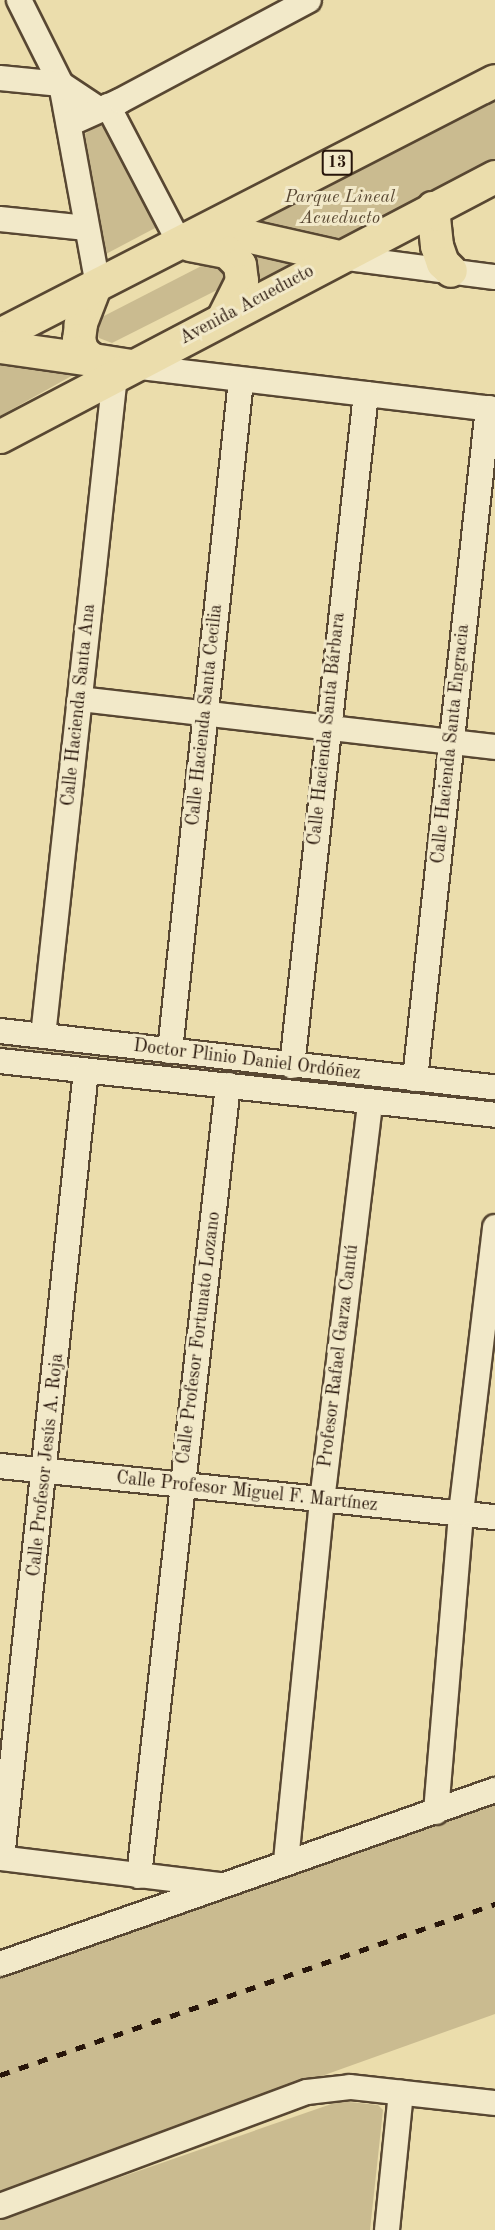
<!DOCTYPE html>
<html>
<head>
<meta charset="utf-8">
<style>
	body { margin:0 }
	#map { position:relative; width:495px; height:2230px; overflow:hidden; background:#ebddac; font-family:"Old Standard TT",serif }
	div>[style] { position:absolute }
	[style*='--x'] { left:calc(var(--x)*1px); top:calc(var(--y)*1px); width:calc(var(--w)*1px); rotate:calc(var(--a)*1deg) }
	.green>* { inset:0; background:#cabb90 }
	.roads { filter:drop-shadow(2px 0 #584732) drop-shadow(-2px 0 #584732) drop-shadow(0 2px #584732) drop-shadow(0 -2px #584732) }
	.minor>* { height:24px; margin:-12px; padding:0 12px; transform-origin:12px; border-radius:12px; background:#f2e9c9 }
	.major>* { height:32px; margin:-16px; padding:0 16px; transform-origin:16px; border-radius:16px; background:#ebddac }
	.rail>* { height:4.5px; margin-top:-2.25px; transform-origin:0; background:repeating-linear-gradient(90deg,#27150a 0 10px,transparent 0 20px) }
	span { translate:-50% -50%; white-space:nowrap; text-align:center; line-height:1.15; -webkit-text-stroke:6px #f2e9c9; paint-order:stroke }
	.shield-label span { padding:2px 4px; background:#f2e9c9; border:2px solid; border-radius:4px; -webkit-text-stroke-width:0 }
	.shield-label { font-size:16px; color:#27150a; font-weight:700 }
	.park-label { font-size:18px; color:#584732; font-style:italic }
	.street-label { font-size:18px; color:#27150a }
</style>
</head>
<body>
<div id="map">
	<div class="green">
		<div style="clip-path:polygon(495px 97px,495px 160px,330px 247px,259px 224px,261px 217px)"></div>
		<div style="clip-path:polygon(99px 124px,108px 130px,157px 227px,104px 255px,85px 134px)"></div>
		<div style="clip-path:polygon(229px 240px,290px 261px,290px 265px,247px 288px)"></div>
		<div style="clip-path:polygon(213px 260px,230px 271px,223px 287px,112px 343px,99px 338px,95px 329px,102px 317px)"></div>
		<div style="clip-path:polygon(0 357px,75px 371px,75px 374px,0 416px)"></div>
		<div style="clip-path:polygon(0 1038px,495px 1093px,495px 1104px,0 1049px)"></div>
		<div style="clip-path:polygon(495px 1805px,495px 2014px,0 2191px,0 1979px)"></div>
		<div style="clip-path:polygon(340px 2101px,378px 2105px,383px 2110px,370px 2230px,0 2230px,0 2219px)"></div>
	</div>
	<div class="roads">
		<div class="minor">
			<div style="--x:19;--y:0;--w:94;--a:63.4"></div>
			<div style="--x:61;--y:84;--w:205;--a:79.6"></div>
			<div style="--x:0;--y:78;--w:61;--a:5.6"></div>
			<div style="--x:61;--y:84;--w:47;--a:33.7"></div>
			<div style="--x:108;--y:106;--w:156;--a:62.4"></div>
			<div style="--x:69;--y:124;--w:56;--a:-24.3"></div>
			<div style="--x:120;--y:101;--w:214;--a:-28.1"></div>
			<div style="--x:0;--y:219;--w:87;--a:5.9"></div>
			<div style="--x:340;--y:257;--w:156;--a:7.4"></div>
			<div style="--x:132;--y:366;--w:366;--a:6.8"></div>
			<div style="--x:80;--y:699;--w:418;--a:6.6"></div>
			<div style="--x:0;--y:1031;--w:498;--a:6.5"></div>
			<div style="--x:43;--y:1036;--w:665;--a:-83.78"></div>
			<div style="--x:170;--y:1051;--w:675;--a:-83.96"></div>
			<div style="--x:0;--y:1061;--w:498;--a:6.2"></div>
			<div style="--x:292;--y:1066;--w:676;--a:-83.72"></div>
			<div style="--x:415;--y:1079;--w:675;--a:-83.79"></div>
			<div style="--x:0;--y:1466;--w:498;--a:5.9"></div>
			<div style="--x:436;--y:1812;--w:300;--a:-85.2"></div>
			<div style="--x:461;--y:1513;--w:288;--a:-83.2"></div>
			<div style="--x:0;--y:1858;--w:221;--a:7"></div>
			<div style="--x:2;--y:1858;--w:791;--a:-83.91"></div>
			<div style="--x:286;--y:1861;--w:362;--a:-84.3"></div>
			<div style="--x:322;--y:1501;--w:402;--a:-83.1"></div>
			<div style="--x:139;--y:1876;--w:796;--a:-83.58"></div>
			<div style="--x:0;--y:1964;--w:525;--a:-19.37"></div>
			<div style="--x:0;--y:2206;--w:327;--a:-20.4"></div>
			<div style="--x:307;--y:2092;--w:43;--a:-6.6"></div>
			<div style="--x:350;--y:2087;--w:146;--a:6.3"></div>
			<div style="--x:387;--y:2230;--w:138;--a:-84.2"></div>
		</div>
		<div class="major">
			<div style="--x:433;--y:208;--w:38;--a:84"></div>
			<div style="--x:437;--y:246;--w:18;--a:71"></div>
			<div style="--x:443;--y:263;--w:11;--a:45"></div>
			<div style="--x:211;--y:228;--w:132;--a:12.7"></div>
			<div style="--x:190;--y:245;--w:38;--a:11"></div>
			<div style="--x:227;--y:252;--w:18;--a:45"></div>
			<div style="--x:240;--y:265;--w:16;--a:83"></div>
			<div style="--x:242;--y:281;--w:40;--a:116.6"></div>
			<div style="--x:95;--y:287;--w:40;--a:111"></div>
			<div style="--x:81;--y:324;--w:16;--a:97"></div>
			<div style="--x:79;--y:340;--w:13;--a:72"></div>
			<div style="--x:83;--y:352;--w:13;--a:39"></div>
			<div style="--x:93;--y:360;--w:39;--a:9"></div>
			<div style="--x:0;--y:335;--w:556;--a:-27.16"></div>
			<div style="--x:0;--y:347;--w:94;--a:8"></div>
			<div style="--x:93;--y:360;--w:10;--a:37"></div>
			<div style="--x:0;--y:437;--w:559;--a:-27.71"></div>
		</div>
	</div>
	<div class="rail">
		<div style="--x:0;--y:2075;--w:524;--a:-19.06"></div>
	</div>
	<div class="shield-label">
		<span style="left:337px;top:163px">13</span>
	</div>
	<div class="park-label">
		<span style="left:340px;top:208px">Parque Lineal<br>Acueducto</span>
	</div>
	<div class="street-label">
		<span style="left:247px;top:305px;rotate:-28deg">Avenida Acueducto</span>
		<span style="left:79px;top:705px;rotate:-84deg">Calle Hacienda Santa Ana</span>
		<span style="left:205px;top:715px;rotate:-84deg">Calle Hacienda Santa Cecilia</span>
		<span style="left:327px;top:729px;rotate:-84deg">Calle Hacienda Santa Bárbara</span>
		<span style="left:451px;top:744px;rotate:-84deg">Calle Hacienda Santa Engracia</span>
		<span style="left:247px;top:1060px;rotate:7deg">Doctor Plinio Daniel Ordóñez</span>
		<span style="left:199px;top:1338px;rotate:-83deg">Calle Profesor Fortunato Lozano</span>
		<span style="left:339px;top:1356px;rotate:-83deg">Profesor Rafael Garza Cantú</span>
		<span style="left:46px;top:1465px;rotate:-84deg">Calle Profesor Jesús A. Roja</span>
		<span style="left:247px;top:1492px;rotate:6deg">Calle Profesor Miguel F. Martínez</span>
	</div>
</div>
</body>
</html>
